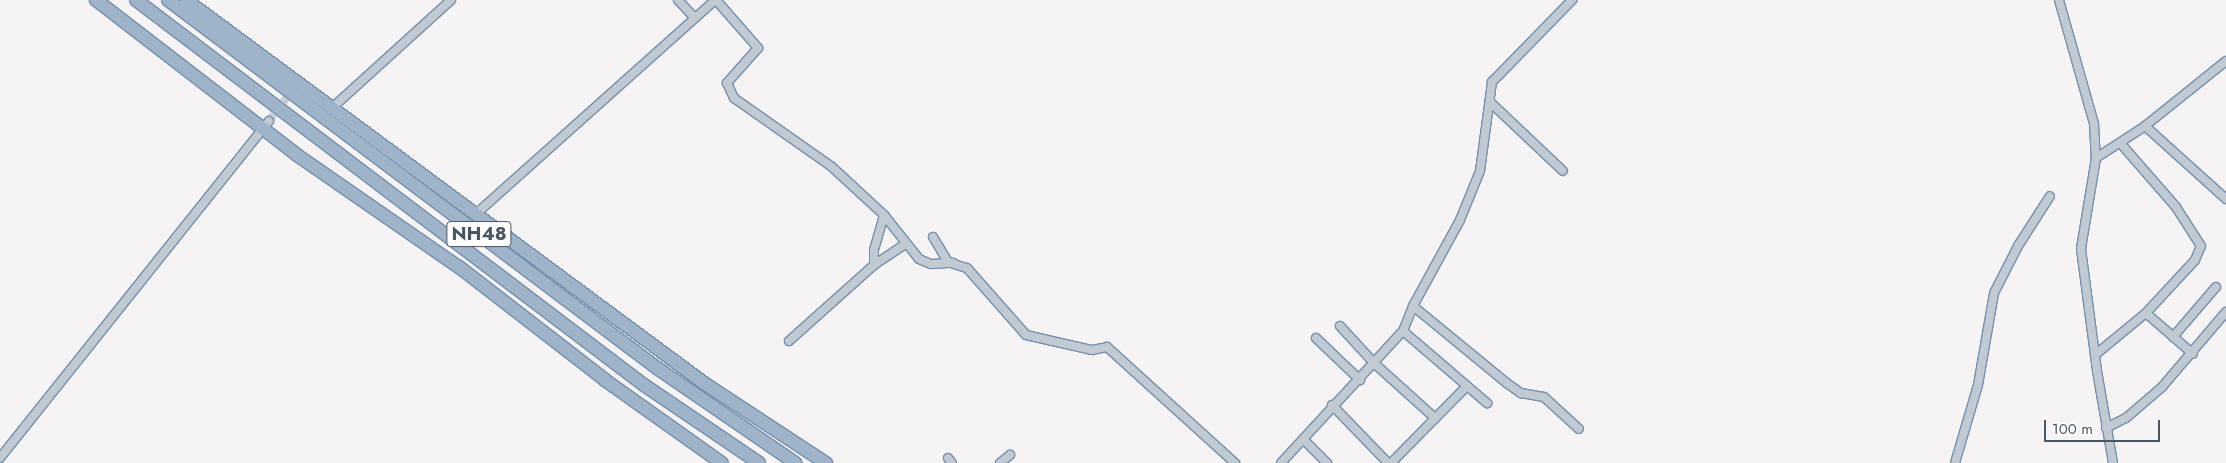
<!DOCTYPE html>
<html>
<head>
<meta charset="utf-8">
<style>
	body { margin:0 }
	#map { position:relative; width:2226px; height:463px; overflow:hidden; background:#f5f3f3; font-family:Jost,sans-serif }
	div>[style] { position:absolute }
	[style*='--x'] { left:calc(var(--x)*1px); top:calc(var(--y)*1px); width:calc(var(--w)*1px); rotate:calc(var(--a)*1deg) }
	.minor-tunnel>* { height:8px; margin-top:-4px; transform-origin:0; background:repeating-linear-gradient(90deg,#caccce 0 8px,transparent 0 12px) }
	.roads { filter:drop-shadow(1px 0 #7690ad) drop-shadow(-1px 0 #7690ad) drop-shadow(0 1px #7690ad) drop-shadow(0 -1px #7690ad) }
	.minor>* { height:8px; margin:-4px; padding:0 4px; transform-origin:4px; border-radius:4px; background:#c1cad2 }
	.trunk>* { height:12px; margin:-6px; padding:0 6px; transform-origin:6px; border-radius:6px; background:#9fb4c9 }
	span { translate:-50% -50%; white-space:nowrap; text-align:center; line-height:1.15; -webkit-text-stroke:4.5px #fff; paint-order:stroke }
	.shield-label span { padding:1px 4px; background:#fff; border:1px solid; border-radius:4px; -webkit-text-stroke-width:0 }
	.shield-label { font-size:19px; color:#4a5661; font-weight:700 }
	.scale { position:absolute; left:2044px; top:420px; width:116px; height:22px; box-sizing:border-box; border:2px solid #4a5661; border-top:0; padding-left:6px; font-size:15px; line-height:18px; white-space:nowrap; color:#4a5661; -webkit-text-stroke:4px #fff; paint-order:stroke }
</style>
</head>
<body>
<div id="map">
	<div class="minor-tunnel">
		<div style="--x:269;--y:121;--w:38;--a:-53"></div>
	</div>
	<div class="roads">
		<div class="minor">
			<div style="--x:678;--y:0;--w:23;--a:47"></div>
			<div style="--x:716;--y:0;--w:64;--a:48.8"></div>
			<div style="--x:758;--y:48;--w:47;--a:131.5"></div>
			<div style="--x:727;--y:83;--w:17;--a:65"></div>
			<div style="--x:734;--y:98;--w:120;--a:35.1"></div>
			<div style="--x:832;--y:167;--w:71;--a:42.7"></div>
			<div style="--x:884;--y:215;--w:56;--a:51.5"></div>
			<div style="--x:919;--y:259;--w:13;--a:23"></div>
			<div style="--x:931;--y:264;--w:22;--a:-3"></div>
			<div style="--x:2059;--y:0;--w:129;--a:74.2"></div>
			<div style="--x:2094;--y:124;--w:34;--a:87"></div>
			<div style="--x:2096;--y:158;--w:92;--a:99.4"></div>
			<div style="--x:2081;--y:249;--w:123;--a:82.5"></div>
			<div style="--x:2097;--y:371;--w:93;--a:80.1"></div>
			<div style="--x:1490;--y:102;--w:100;--a:43.4"></div>
			<div style="--x:333;--y:107;--w:159;--a:-42.2"></div>
			<div style="--x:2145;--y:126;--w:109;--a:42"></div>
			<div style="--x:2096;--y:158;--w:59;--a:-33.1"></div>
			<div style="--x:2145;--y:126;--w:104;--a:-38.7"></div>
			<div style="--x:477;--y:213;--w:319;--a:-41.8"></div>
			<div style="--x:933;--y:237;--w:29;--a:59"></div>
			<div style="--x:948;--y:262;--w:20;--a:18"></div>
			<div style="--x:967;--y:268;--w:89;--a:48.6"></div>
			<div style="--x:1026;--y:335;--w:68;--a:12.8"></div>
			<div style="--x:1092;--y:350;--w:15;--a:-11"></div>
			<div style="--x:1107;--y:347;--w:173;--a:42.2"></div>
			<div style="--x:874;--y:265;--w:15;--a:-90"></div>
			<div style="--x:874;--y:250;--w:36;--a:-74"></div>
			<div style="--x:1413;--y:306;--w:123;--a:39.4"></div>
			<div style="--x:1508;--y:384;--w:16;--a:35"></div>
			<div style="--x:1521;--y:393;--w:23;--a:10"></div>
			<div style="--x:1544;--y:397;--w:47;--a:42.4"></div>
			<div style="--x:2146;--y:313;--w:62;--a:41.1"></div>
			<div style="--x:1340;--y:326;--w:52;--a:47.4"></div>
			<div style="--x:1375;--y:364;--w:81;--a:42"></div>
			<div style="--x:1403;--y:331;--w:111;--a:40.6"></div>
			<div style="--x:2173;--y:337;--w:66;--a:-49.3"></div>
			<div style="--x:1316;--y:338;--w:61;--a:43.7"></div>
			<div style="--x:789;--y:341;--w:114;--a:-41.8"></div>
			<div style="--x:874;--y:265;--w:37;--a:-34"></div>
			<div style="--x:2095;--y:355;--w:66;--a:-39.5"></div>
			<div style="--x:2146;--y:313;--w:72;--a:-47.2"></div>
			<div style="--x:2195;--y:260;--w:15;--a:-67"></div>
			<div style="--x:2201;--y:246;--w:46;--a:-122.7"></div>
			<div style="--x:2176;--y:207;--w:84;--a:-131.1"></div>
			<div style="--x:1332;--y:405;--w:81;--a:46"></div>
			<div style="--x:2106;--y:428;--w:22;--a:-27"></div>
			<div style="--x:2126;--y:418;--w:48;--a:-40.7"></div>
			<div style="--x:2162;--y:387;--w:99;--a:-49.5"></div>
			<div style="--x:1304;--y:440;--w:33;--a:45"></div>
			<div style="--x:0;--y:458;--w:431;--a:-51.4"></div>
			<div style="--x:948;--y:458;--w:6;--a:51"></div>
			<div style="--x:1000;--y:463;--w:13;--a:-39"></div>
			<div style="--x:1281;--y:463;--w:180;--a:-47.3"></div>
			<div style="--x:1403;--y:331;--w:27;--a:-68"></div>
			<div style="--x:1413;--y:306;--w:98;--a:-61.3"></div>
			<div style="--x:1460;--y:220;--w:53;--a:-67.8"></div>
			<div style="--x:1480;--y:171;--w:90;--a:-82.3"></div>
			<div style="--x:1492;--y:82;--w:115;--a:-45.7"></div>
			<div style="--x:1391;--y:463;--w:108;--a:-45.4"></div>
			<div style="--x:1955;--y:463;--w:81;--a:-73.6"></div>
			<div style="--x:1978;--y:385;--w:93;--a:-80.1"></div>
			<div style="--x:1994;--y:293;--w:53;--a:-62.9"></div>
			<div style="--x:2018;--y:246;--w:59;--a:-57.4"></div>
		</div>
		<div class="trunk">
			<div style="--x:96;--y:0;--w:254;--a:37.6"></div>
			<div style="--x:297;--y:155;--w:197;--a:34.7"></div>
			<div style="--x:459;--y:267;--w:185;--a:37.7"></div>
			<div style="--x:605;--y:380;--w:143;--a:35.4"></div>
			<div style="--x:136;--y:0;--w:637;--a:37.16"></div>
			<div style="--x:644;--y:385;--w:139;--a:34.1"></div>
			<div style="--x:168;--y:0;--w:612;--a:36.96"></div>
			<div style="--x:657;--y:368;--w:168;--a:34.5"></div>
			<div style="--x:186;--y:0;--w:644;--a:36.48"></div>
			<div style="--x:704;--y:383;--w:146;--a:33.3"></div>
		</div>
	</div>
	<div class="shield-label">
		<span style="left:479px;top:234px">NH48</span>
	</div>
	<div class="scale">100 m</div>
</div>
</body>
</html>
